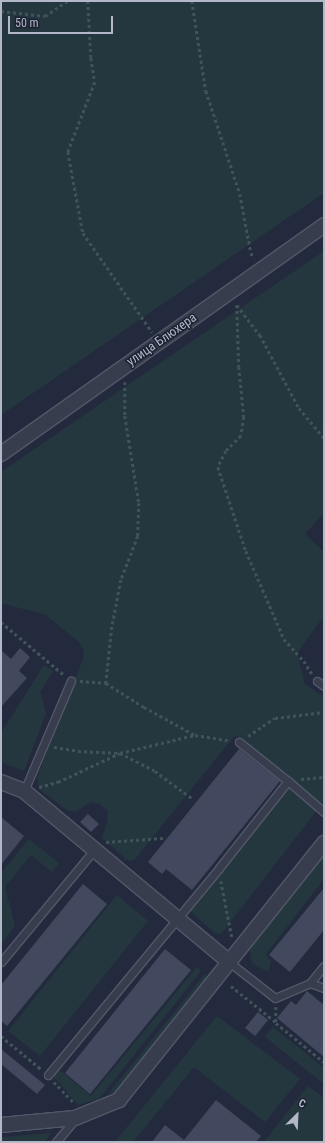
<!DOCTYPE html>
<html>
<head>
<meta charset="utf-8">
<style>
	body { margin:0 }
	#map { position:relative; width:325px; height:1143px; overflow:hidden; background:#232a3d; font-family:"Roboto Condensed",sans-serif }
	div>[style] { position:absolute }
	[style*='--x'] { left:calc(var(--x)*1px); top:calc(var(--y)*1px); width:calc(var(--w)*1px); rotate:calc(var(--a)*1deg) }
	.green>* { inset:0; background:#25373e }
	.building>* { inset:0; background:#42495f }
	.path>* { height:2.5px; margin-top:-1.25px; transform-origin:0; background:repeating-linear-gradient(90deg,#405358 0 3px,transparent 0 6px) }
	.roads { filter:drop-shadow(1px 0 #525868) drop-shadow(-1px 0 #525868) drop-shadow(0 1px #525868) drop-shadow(0 -1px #525868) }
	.lane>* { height:7px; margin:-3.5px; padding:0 3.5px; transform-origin:3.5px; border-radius:3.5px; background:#373d4d }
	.street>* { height:14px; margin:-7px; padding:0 7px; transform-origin:7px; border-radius:7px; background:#373d4d }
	span { translate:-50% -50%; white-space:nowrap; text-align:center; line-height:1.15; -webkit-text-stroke:3px #1c2232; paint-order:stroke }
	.street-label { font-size:13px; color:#b2b8c8 }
	.frame { position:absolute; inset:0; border:2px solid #b2b8c8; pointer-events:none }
	.north { position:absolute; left:277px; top:1095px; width:40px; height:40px; -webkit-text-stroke:3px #1c2232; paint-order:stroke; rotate:24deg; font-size:11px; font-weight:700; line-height:16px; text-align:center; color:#b2b8c8 }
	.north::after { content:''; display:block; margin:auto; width:14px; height:18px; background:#b2b8c8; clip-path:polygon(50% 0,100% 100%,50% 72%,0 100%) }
	.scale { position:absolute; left:8px; top:16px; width:105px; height:18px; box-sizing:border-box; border:2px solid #b2b8c8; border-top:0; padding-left:5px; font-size:12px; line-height:14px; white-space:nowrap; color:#b2b8c8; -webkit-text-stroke:3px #1c2232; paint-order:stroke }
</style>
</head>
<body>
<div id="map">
	<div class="green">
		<div style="clip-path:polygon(1px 1px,324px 1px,324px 193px,1px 415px)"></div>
		<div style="clip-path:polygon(324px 251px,324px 513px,305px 534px,324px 552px,324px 616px,297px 653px,305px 684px,324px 697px,324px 801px,221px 934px,216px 934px,190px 911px,285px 790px,290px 776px,235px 735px,135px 859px,131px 861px,126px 859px,102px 838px,107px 823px,108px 811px,100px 804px,91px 802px,77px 811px,68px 811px,39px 789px,37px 778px,83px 659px,84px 650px,79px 642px,46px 615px,1px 603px,1px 472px)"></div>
		<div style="clip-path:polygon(44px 665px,53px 671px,40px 692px,46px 713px,24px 771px,1px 762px,1px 733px)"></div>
		<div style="clip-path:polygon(29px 839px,59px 863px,52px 872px,31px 855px,5px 887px,15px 926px,1px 944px,1px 873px)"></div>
		<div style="clip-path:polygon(324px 852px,324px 879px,266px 954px,271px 962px,268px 972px,252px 963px,249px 942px)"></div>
		<div style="clip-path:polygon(117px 895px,148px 921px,40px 1056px,8px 1031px)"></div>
		<div style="clip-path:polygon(197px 967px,201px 971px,103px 1094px,98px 1099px,78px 1105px,53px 1076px,58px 1069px,91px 1096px)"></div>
		<div style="clip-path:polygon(205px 974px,208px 977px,115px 1092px,108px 1094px)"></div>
		<div style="clip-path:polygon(217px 1016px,300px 1079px,265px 1122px,194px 1067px,133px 1142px,115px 1142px)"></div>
		<div style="clip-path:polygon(273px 1027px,324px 1068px,324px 1084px,265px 1037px)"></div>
		<div style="clip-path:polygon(308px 1086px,324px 1098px,323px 1142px,264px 1142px)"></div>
		<div style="clip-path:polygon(51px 1133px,45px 1142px,1px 1142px,1px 1137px)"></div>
	</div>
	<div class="building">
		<div style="clip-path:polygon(20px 648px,30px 657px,19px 671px,27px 678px,1px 707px,1px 650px,11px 659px)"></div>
		<div style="clip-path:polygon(239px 749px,280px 781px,192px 890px,166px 869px,162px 874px,148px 862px)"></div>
		<div style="clip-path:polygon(88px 814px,99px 824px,91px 832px,80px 822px)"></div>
		<div style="clip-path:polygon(1px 817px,24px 836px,1px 865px)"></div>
		<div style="clip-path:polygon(83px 884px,107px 904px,7px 1026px,1px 1021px,1px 985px)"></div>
		<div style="clip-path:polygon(324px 888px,324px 930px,290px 972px,269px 955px)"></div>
		<div style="clip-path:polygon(165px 949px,191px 970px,90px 1094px,65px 1073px)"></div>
		<div style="clip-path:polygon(307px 991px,324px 1005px,324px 1057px,277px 1018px,291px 1001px,296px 1005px)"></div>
		<div style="clip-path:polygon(258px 1012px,268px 1020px,255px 1036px,245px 1028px)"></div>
		<div style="clip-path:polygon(1px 1049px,45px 1085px,37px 1094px,1px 1064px)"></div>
		<div style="clip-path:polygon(216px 1100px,261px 1136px,256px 1142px,152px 1142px,165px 1125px,184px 1140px)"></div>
	</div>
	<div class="path">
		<div style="--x:88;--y:1;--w:57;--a:87"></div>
		<div style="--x:91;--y:58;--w:24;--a:81"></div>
		<div style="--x:95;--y:82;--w:75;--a:111.1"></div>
		<div style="--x:68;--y:152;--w:82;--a:79.5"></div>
		<div style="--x:83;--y:233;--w:121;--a:55.1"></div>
		<div style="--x:192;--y:1;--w:91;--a:81.2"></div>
		<div style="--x:206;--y:91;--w:108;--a:71.7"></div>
		<div style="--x:240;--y:194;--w:60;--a:79.4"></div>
		<div style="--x:251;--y:253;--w:6;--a:59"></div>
		<div style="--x:1;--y:11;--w:44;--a:6.5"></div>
		<div style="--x:45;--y:16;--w:27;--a:-34"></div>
		<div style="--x:237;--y:305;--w:62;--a:88.2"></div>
		<div style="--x:239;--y:367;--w:50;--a:84.3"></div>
		<div style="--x:244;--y:417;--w:19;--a:99"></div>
		<div style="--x:241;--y:436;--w:21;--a:135"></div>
		<div style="--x:226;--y:451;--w:18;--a:117"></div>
		<div style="--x:218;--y:467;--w:89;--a:71.6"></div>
		<div style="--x:246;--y:551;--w:96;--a:66.6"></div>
		<div style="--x:284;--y:639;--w:30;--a:48"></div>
		<div style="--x:304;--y:661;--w:15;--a:58"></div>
		<div style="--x:237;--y:305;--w:38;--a:53"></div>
		<div style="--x:260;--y:335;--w:83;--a:61.9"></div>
		<div style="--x:299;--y:408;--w:39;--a:50"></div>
		<div style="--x:125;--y:382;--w:34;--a:90"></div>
		<div style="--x:125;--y:416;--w:88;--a:80.9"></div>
		<div style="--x:139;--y:503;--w:33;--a:92"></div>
		<div style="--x:138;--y:536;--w:47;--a:111.1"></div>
		<div style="--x:121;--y:580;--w:48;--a:100.8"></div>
		<div style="--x:112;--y:627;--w:56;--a:96.1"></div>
		<div style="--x:106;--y:683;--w:45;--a:32.3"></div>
		<div style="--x:144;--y:707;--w:58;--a:28.8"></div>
		<div style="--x:1;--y:622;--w:81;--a:40"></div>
		<div style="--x:80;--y:681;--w:26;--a:4"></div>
		<div style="--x:248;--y:736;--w:32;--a:-34"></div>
		<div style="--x:275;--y:718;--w:49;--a:-7"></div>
		<div style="--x:54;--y:747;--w:24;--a:9"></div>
		<div style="--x:78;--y:751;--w:42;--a:2.7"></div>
		<div style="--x:120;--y:753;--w:39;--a:27"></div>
		<div style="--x:155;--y:771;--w:47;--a:36.4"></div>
		<div style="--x:301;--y:779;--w:23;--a:-5"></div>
		<div style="--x:39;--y:787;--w:20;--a:-15"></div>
		<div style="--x:58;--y:782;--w:68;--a:-25.1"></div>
		<div style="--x:120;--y:753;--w:77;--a:-13.5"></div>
		<div style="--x:195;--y:735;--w:36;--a:9"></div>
		<div style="--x:106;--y:842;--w:57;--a:-4"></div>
		<div style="--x:221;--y:881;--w:57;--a:78.9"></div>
		<div style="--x:231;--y:986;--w:58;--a:38.7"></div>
		<div style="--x:276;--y:1007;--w:16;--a:90"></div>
		<div style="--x:276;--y:1023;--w:62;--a:39.1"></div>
		<div style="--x:1;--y:1036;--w:52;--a:39.5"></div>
		<div style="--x:54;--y:1082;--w:29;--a:46"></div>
	</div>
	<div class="roads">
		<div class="lane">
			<div style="--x:317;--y:681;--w:9;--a:36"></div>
			<div style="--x:239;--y:742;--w:63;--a:38.5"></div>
			<div style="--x:288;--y:781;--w:48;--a:40.7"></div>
			<div style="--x:24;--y:791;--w:120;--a:-66.9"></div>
			<div style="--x:1;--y:962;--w:146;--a:-50.3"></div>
			<div style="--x:229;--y:962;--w:58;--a:38"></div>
			<div style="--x:275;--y:998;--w:38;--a:-23"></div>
			<div style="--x:310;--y:983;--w:22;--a:-51"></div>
			<div style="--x:310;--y:983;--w:15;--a:20"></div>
			<div style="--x:48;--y:1075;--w:268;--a:-50.4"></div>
			<div style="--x:219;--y:868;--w:111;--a:-51.6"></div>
			<div style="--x:56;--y:1142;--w:30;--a:-50"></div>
		</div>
		<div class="street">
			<div style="--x:1;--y:454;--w:396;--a:-35.3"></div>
			<div style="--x:1;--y:782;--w:25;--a:21"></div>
			<div style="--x:24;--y:791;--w:267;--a:39.8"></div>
			<div style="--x:1;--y:1125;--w:74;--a:-5.4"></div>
			<div style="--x:75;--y:1118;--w:48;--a:-22.2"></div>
			<div style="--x:119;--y:1100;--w:329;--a:-51.4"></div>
		</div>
	</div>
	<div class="street-label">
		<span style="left:162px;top:340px;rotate:-35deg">улица Блюхера</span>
	</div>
	<div class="frame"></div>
	<div class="north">С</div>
	<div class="scale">50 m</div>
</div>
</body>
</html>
